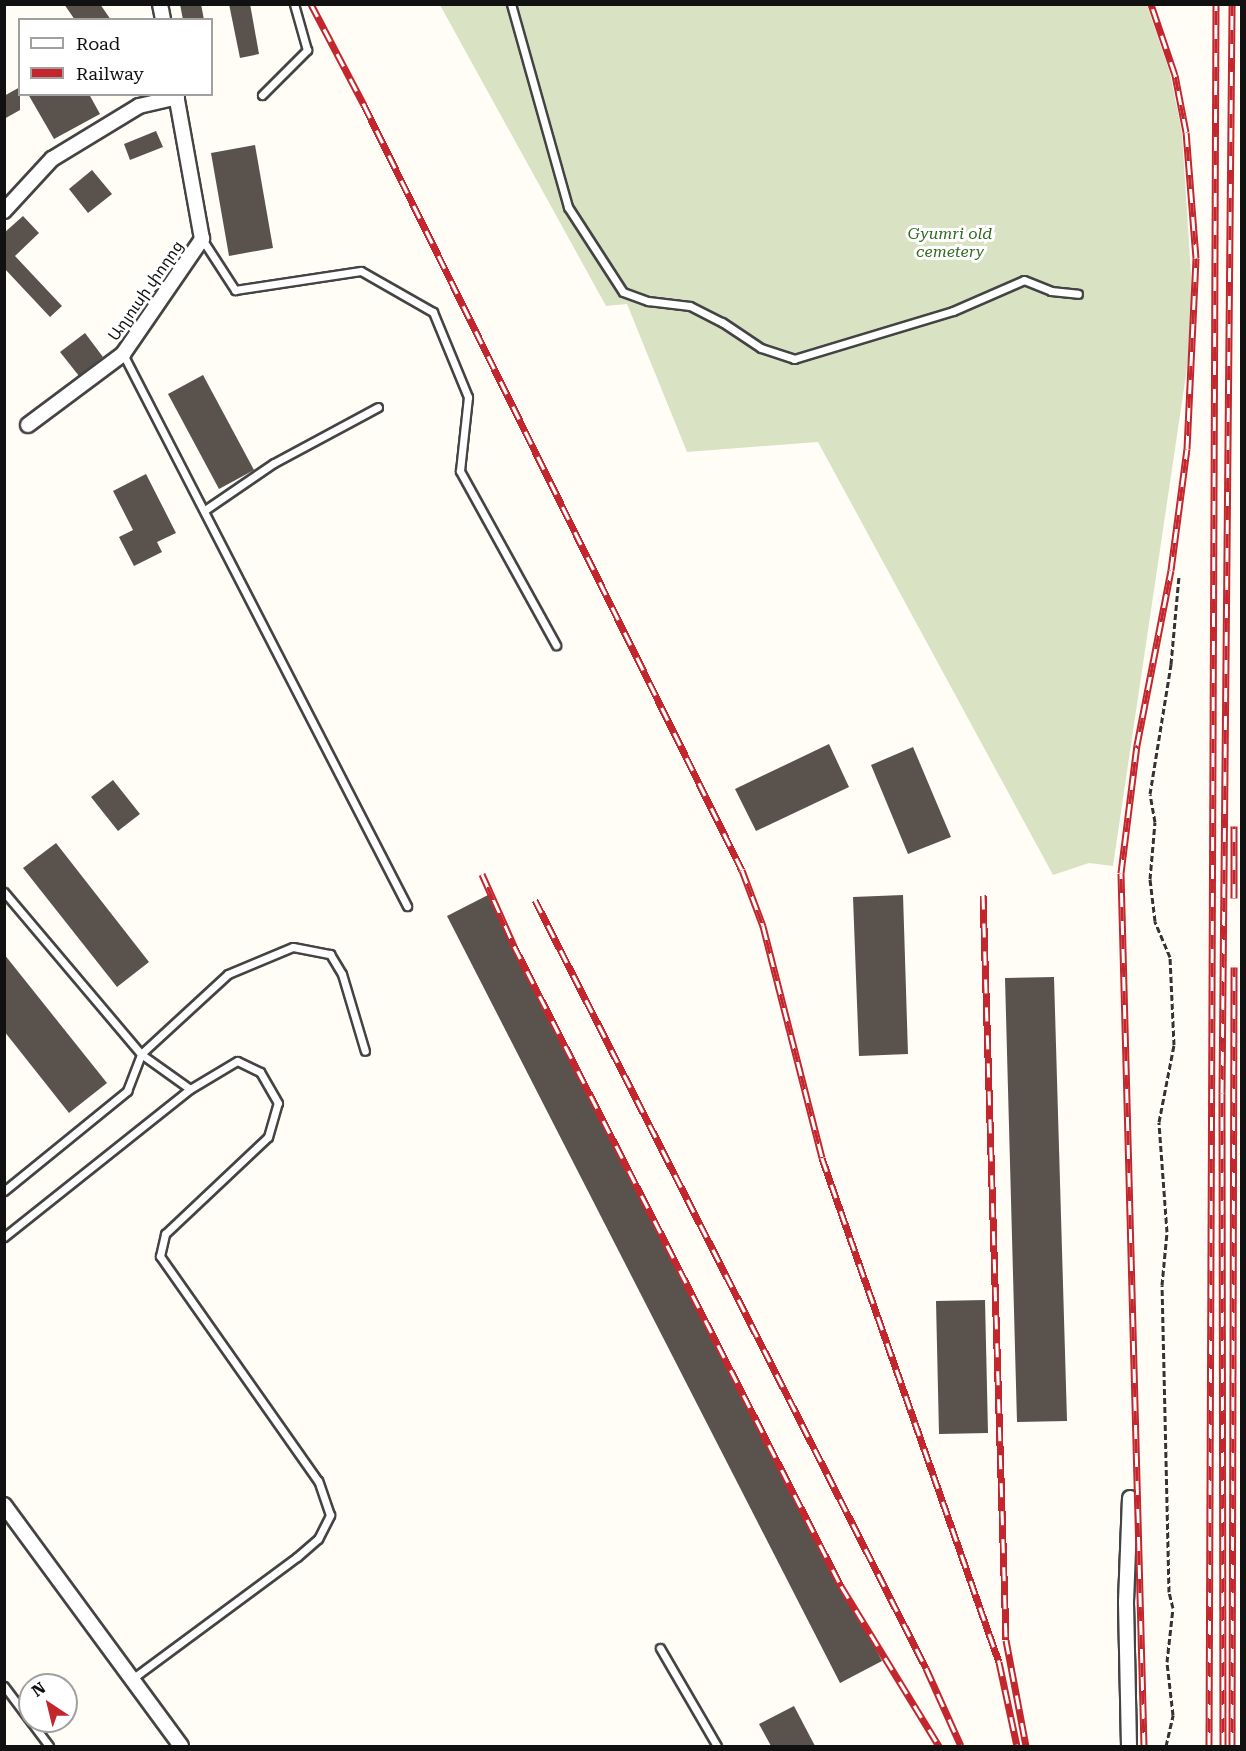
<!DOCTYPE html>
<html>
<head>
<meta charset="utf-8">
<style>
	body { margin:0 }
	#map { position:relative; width:1246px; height:1751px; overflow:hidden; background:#fffdf5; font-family:"Roboto Serif","Noto Sans Armenian",serif }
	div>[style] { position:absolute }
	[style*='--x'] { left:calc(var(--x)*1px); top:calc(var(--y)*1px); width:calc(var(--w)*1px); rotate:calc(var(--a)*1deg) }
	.cemetery>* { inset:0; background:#d9e3c4 }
	.building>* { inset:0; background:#5a524d }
	.path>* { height:3px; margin-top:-1.5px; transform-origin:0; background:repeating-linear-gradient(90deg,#333 0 6px,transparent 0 9px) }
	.roads { filter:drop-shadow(2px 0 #444) drop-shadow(-2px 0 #444) drop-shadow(0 2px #444) drop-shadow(0 -2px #444) }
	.lane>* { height:7px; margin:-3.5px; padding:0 3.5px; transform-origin:3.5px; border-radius:3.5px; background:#fff }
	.street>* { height:14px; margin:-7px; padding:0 7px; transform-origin:7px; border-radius:7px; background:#fff }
	.rail>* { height:7px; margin-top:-3.5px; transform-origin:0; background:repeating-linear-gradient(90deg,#fff 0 14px,#c4262e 0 28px); box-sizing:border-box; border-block:2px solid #c4262e }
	span { translate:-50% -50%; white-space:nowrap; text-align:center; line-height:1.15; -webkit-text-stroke:6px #fff; paint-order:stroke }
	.park-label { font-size:16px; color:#2f6b1f; font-style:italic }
	.street-label { font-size:16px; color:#111 }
	.frame { position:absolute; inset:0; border:6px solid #111; pointer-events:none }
	.legend { position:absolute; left:18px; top:18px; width:195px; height:78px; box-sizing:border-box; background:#fff; border:2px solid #a0a0a0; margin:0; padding:8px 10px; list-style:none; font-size:18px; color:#111 }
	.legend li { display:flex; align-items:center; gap:12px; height:30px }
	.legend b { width:30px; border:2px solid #a0a0a0 }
	.north { position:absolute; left:18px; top:1673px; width:60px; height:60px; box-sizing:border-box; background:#fff; border:2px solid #a0a0a0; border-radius:50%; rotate:325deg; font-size:16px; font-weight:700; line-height:24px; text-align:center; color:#111 }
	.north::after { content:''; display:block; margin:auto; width:21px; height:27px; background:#c4262e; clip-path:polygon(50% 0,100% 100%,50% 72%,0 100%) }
</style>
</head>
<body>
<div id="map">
	<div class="cemetery">
		<div style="clip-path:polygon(440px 5px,1147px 5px,1170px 73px,1182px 133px,1194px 321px,1113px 866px,1089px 863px,1053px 875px,818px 442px,687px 452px,627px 304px,606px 306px)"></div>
	</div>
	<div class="building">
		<div style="clip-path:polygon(64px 4px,100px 4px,111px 20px,75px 20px)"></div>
		<div style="clip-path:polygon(180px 4px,201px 4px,204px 20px,183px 20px)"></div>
		<div style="clip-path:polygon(229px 4px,250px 4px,259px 54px,240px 58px)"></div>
		<div style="clip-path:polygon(20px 87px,20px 110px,4px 119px,4px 96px)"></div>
		<div style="clip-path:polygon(28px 94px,89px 94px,100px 114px,54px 139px)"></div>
		<div style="clip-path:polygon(156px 131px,163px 147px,130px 160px,124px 144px)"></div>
		<div style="clip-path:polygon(255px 145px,273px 248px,229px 256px,211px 153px)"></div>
		<div style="clip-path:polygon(92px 170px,112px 194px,88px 213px,69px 189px)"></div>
		<div style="clip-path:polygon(23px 216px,39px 233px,15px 256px,62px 306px,50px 317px,4px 268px,4px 233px)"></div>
		<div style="clip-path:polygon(85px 333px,103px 357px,79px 376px,60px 352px)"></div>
		<div style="clip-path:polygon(203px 375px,254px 470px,219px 489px,168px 394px)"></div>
		<div style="clip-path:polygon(146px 474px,176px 533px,157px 542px,162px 552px,134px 566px,119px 537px,133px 530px,113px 491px)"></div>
		<div style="clip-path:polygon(829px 744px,849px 787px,756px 831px,735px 789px)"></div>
		<div style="clip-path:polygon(913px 747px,951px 837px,908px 854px,871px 765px)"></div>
		<div style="clip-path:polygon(113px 780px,140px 814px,118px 831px,91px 797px)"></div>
		<div style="clip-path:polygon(56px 843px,149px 962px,117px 987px,23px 868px)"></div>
		<div style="clip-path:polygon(490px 894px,882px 1661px,840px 1683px,447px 916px)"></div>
		<div style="clip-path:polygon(903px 895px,908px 1054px,859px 1056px,853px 897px)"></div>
		<div style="clip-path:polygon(4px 954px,107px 1083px,69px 1113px,4px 1031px)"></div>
		<div style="clip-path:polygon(1054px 977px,1067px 1421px,1017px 1422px,1005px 978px)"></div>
		<div style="clip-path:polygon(985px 1300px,988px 1433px,939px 1434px,936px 1301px)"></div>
		<div style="clip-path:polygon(794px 1706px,815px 1746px,771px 1746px,759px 1724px)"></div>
	</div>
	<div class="path">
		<div style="--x:1166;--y:1746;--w:32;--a:-77"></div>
		<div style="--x:1173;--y:1715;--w:53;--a:-96.5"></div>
		<div style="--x:1167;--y:1662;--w:54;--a:-83.7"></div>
		<div style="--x:1173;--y:1608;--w:16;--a:-104"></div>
		<div style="--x:1169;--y:1592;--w:307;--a:-91.3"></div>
		<div style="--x:1162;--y:1285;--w:53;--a:-84.6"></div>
		<div style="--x:1167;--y:1232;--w:110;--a:-94.2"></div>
		<div style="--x:1159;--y:1122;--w:78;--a:-79"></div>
		<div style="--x:1174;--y:1045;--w:88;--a:-92.6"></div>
		<div style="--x:1170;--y:957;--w:39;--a:-113"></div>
		<div style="--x:1155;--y:921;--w:42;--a:-96.8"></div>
		<div style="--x:1150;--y:879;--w:57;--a:-85"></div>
		<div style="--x:1155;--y:822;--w:28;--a:-100"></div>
		<div style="--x:1150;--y:794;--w:132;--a:-80.8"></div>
		<div style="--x:1171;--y:664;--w:88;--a:-84.8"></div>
	</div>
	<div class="roads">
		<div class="lane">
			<div style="--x:511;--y:4;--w:211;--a:74.3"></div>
			<div style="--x:568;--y:207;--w:101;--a:57.1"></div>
			<div style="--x:623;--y:292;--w:27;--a:20"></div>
			<div style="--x:648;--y:301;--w:42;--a:6.8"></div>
			<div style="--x:690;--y:306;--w:36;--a:27"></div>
			<div style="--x:722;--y:322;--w:47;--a:33.7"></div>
			<div style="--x:761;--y:348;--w:35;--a:18"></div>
			<div style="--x:794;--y:359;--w:166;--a:-16.8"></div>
			<div style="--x:953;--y:311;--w:77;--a:-23.6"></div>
			<div style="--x:1024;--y:280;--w:29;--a:22"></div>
			<div style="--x:1051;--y:291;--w:27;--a:6"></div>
			<div style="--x:262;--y:95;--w:64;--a:-45"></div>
			<div style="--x:307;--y:50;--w:48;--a:-105.8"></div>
			<div style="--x:202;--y:239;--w:61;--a:57.1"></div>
			<div style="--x:235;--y:290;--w:127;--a:-8.6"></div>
			<div style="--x:361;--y:271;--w:83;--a:29.7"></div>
			<div style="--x:433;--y:312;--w:92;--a:67.6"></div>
			<div style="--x:468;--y:397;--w:74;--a:96.2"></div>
			<div style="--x:460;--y:471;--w:199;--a:61.1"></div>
			<div style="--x:123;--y:354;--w:621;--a:62.77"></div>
			<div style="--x:205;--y:510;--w:83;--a:-34.3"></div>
			<div style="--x:274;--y:463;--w:118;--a:-28.3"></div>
			<div style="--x:4;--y:892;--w:212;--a:49.8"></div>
			<div style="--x:141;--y:1054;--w:60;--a:35.5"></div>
			<div style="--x:190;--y:1089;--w:238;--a:141.5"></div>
			<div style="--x:4;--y:1191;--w:159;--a:-39.1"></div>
			<div style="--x:127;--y:1091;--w:40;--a:-69"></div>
			<div style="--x:141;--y:1054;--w:118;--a:-42.6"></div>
			<div style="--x:228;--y:974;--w:70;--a:-22.6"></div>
			<div style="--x:293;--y:947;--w:38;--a:11"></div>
			<div style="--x:330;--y:954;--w:23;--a:59"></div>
			<div style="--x:342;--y:974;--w:80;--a:73.4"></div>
			<div style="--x:660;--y:1648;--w:113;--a:59.8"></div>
			<div style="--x:132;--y:1679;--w:205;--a:-36.5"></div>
			<div style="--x:297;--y:1557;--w:28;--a:-41"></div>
			<div style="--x:318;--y:1539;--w:27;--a:-63"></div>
			<div style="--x:330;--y:1515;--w:36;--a:-109"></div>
			<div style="--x:318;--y:1481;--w:275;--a:-125.1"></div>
			<div style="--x:160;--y:1256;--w:23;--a:-77"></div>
			<div style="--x:165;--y:1234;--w:141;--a:-43.3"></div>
			<div style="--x:268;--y:1137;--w:35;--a:-74"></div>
			<div style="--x:278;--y:1103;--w:36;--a:-120"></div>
			<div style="--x:260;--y:1072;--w:25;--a:-154"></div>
			<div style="--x:237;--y:1061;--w:55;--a:149.2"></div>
			<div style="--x:4;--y:1686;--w:75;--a:53.1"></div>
		</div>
		<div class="street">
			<div style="--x:160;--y:4;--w:16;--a:79"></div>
			<div style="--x:4;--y:211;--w:71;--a:-47.3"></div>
			<div style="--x:52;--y:159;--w:102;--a:-31.3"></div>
			<div style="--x:139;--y:106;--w:39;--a:-13"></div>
			<div style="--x:28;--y:425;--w:119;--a:-36.8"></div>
			<div style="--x:123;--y:354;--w:140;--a:-55.5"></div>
			<div style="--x:202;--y:239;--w:147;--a:-100.2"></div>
			<div style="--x:4;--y:1505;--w:299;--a:53.7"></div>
			<div style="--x:1129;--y:1746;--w:144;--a:-91.2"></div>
			<div style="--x:1126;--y:1602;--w:104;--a:-87.8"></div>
		</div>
	</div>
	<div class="rail">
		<div style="--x:311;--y:4;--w:114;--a:62.3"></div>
		<div style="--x:364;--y:105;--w:853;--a:63.71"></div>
		<div style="--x:742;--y:870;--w:60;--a:69.4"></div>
		<div style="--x:763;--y:926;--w:239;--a:75.7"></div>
		<div style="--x:822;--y:1158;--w:534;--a:70.65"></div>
		<div style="--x:999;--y:1662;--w:86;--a:77.9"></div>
		<div style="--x:482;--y:874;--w:79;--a:66"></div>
		<div style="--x:514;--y:946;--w:719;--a:62.94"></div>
		<div style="--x:841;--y:1586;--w:188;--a:58.5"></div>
		<div style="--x:983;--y:895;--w:745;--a:88.23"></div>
		<div style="--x:1006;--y:1640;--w:108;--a:79.3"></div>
		<div style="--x:1234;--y:898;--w:72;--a:-90"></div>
		<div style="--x:535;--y:900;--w:862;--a:63.02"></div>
		<div style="--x:926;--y:1668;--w:85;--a:65.8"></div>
		<div style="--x:1144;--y:1746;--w:873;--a:-91.51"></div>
		<div style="--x:1121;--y:873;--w:129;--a:-82.9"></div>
		<div style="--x:1137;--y:745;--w:178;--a:-79"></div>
		<div style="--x:1171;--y:570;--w:122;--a:-82.5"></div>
		<div style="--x:1187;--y:449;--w:191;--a:-87.3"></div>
		<div style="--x:1196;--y:258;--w:126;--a:-94.5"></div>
		<div style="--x:1186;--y:132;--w:58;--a:-100.9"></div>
		<div style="--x:1175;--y:75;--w:75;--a:-108.7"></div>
		<div style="--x:1209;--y:1746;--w:1742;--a:-89.77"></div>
		<div style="--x:1223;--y:1746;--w:653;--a:-90.09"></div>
		<div style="--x:1222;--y:1093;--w:1089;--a:-89.47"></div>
		<div style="--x:1232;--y:1746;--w:779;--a:-89.85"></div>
	</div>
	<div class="park-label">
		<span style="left:950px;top:243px">Gyumri old<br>cemetery</span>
	</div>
	<div class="street-label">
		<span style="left:146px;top:291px;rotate:-55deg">Աղյուսի փողոց</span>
	</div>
	<div class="frame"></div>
	<ul class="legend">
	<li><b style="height:8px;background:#fff"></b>Road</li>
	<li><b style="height:8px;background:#c4262e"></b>Railway</li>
	</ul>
	<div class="north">N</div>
</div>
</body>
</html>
